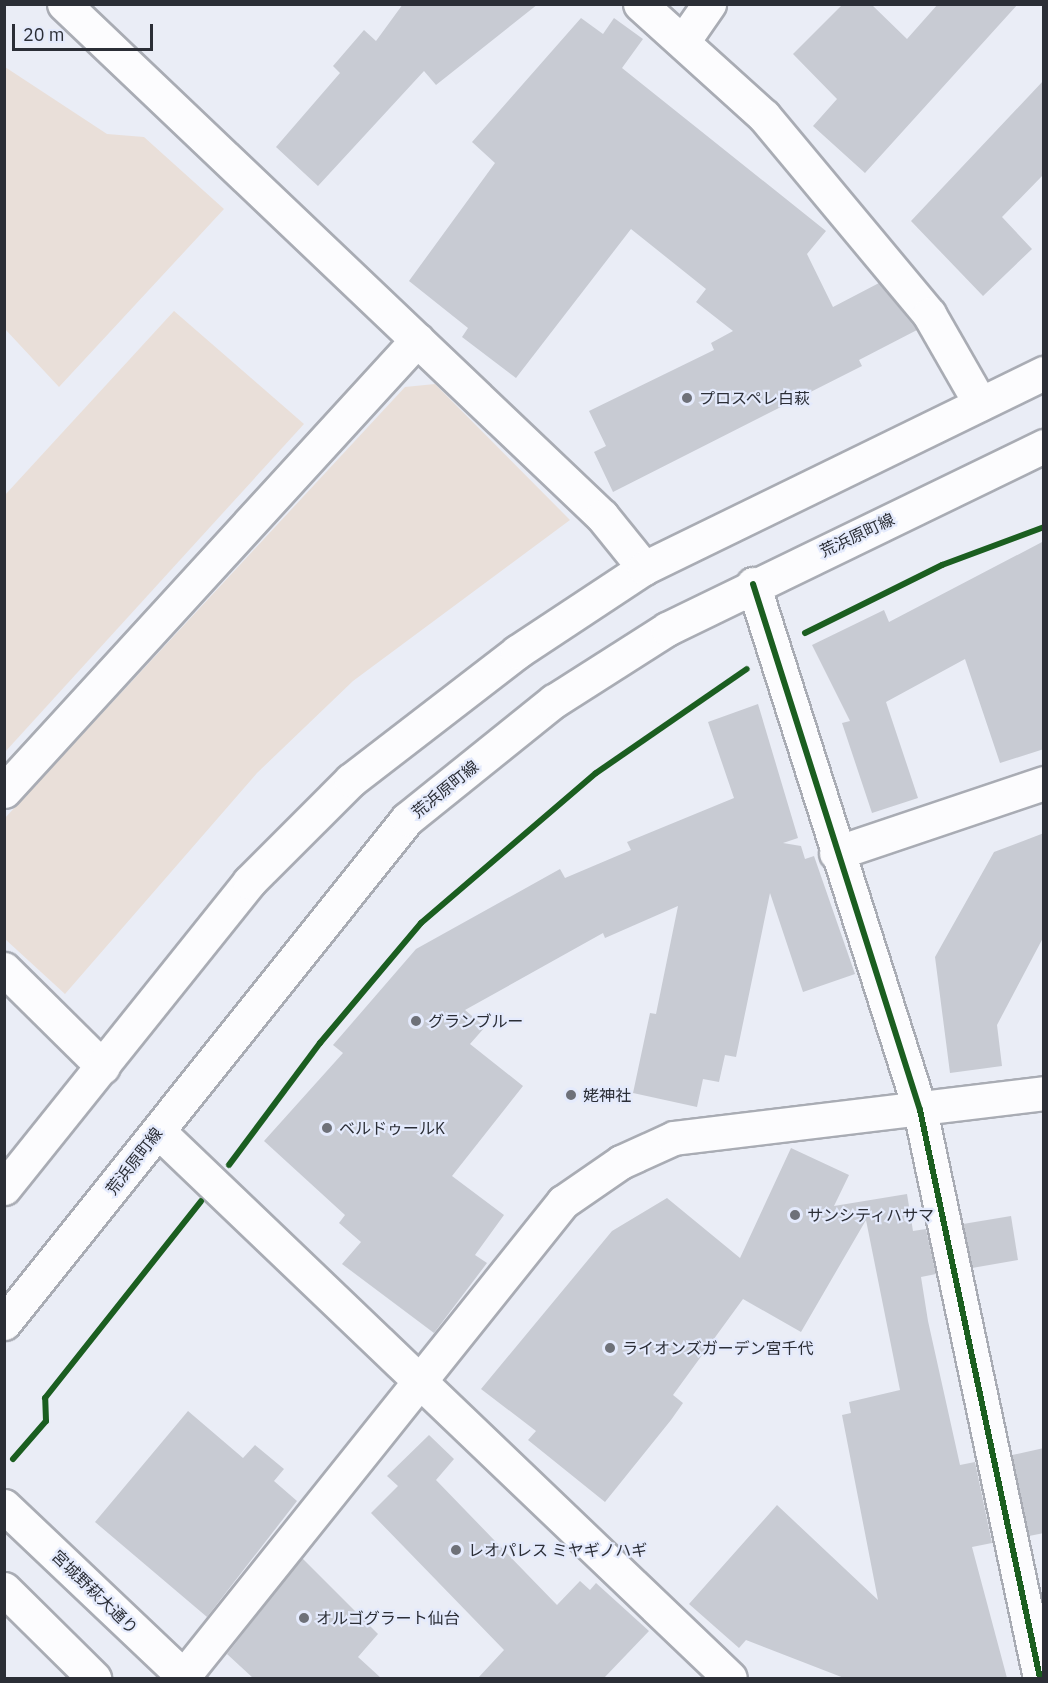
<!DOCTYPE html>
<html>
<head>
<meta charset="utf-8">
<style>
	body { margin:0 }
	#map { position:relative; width:1048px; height:1683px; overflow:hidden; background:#eaedf6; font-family:"IBM Plex Sans","Noto Sans JP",sans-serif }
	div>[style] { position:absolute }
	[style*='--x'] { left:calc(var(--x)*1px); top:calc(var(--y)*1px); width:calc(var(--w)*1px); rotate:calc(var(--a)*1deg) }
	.green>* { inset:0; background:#e9dfd9 }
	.building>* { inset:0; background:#c8cbd3 }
	.roads { filter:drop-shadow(2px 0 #a9acb4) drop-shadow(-2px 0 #a9acb4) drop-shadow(0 2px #a9acb4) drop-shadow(0 -2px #a9acb4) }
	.street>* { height:33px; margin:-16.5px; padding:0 16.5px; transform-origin:16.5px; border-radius:16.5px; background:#fcfcfe }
	.secondary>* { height:33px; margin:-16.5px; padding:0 16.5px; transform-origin:16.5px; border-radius:16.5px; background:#fcfcfe }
	.cycleway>* { height:6px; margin:-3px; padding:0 3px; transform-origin:3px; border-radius:3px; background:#1b5e20 }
	.dots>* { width:16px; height:16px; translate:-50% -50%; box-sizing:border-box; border:3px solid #e4eafc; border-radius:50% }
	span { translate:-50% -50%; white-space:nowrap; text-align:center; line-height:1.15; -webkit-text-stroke:4.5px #e4eafc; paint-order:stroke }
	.poi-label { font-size:16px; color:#2b2e36 }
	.left { translate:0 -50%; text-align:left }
	.street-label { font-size:16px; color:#2b2e36 }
	.frame { position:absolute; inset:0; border:6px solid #2b2e36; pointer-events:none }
	.scale { position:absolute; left:12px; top:24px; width:141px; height:27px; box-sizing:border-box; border:3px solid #2b2e36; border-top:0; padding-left:8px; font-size:18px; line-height:21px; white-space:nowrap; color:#2b2e36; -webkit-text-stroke:4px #e4eafc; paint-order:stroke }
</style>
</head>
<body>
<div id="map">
	<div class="green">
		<div style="clip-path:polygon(5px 67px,107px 134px,144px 137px,224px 209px,59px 387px,5px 329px)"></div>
		<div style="clip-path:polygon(174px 311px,304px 424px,5px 752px,5px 495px)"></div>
		<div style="clip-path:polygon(435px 384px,570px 520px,353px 681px,257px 773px,65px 994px,5px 939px,5px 818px,405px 387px)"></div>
	</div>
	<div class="building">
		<div style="clip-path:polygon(403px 4px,538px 4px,436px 85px,424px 71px,318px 186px,276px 147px,340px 73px,333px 66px,364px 30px,376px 41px)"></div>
		<div style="clip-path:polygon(843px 4px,871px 4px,907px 39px,938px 4px,1018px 4px,865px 173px,813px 126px,837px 99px,793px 54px)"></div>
		<div style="clip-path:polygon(581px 18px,603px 34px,614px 18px,643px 39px,622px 68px,826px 231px,807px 254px,833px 307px,879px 283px,917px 330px,859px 360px,862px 366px,613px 492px,594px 452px,606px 446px,589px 411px,714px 350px,711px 343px,733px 331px,696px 302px,706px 289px,631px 229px,516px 378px,462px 337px,468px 328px,409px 281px,495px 163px,472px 142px)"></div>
		<div style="clip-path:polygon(1044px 80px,1044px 174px,1002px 217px,1032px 249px,983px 296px,911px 221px)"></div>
		<div style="clip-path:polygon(1044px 541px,1044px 749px,1000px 763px,965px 659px,886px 702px,918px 798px,872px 813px,842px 723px,850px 721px,812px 645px,884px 610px,889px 622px)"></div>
		<div style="clip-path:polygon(758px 704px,798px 838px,783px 843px,801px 846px,805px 859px,814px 856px,855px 974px,803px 992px,770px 893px,736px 1057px,725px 1055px,719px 1082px,703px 1079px,697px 1107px,633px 1093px,650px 1013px,656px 1014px,678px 906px,605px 938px,603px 933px,465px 1010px,485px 1027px,470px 1044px,523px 1086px,452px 1176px,504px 1215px,475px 1255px,487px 1263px,434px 1333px,342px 1264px,361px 1242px,339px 1223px,345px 1215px,264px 1141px,343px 1053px,333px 1045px,416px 949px,560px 869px,565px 878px,631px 850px,627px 842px,734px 798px,708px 722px)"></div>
		<div style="clip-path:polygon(1044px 833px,1044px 936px,997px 1025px,1002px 1066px,950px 1073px,935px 957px,994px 852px)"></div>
		<div style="clip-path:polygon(791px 1148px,849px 1175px,834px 1206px,907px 1194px,913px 1231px,926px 1229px,936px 1274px,921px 1277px,928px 1321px,960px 1465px,975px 1462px,992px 1543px,972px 1547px,1007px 1678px,844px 1678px,746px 1640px,739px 1648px,689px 1604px,777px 1505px,878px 1600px,842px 1415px,851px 1413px,849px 1402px,900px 1390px,866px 1220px,801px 1332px,743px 1299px,673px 1395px,683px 1403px,671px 1420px,605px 1502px,528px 1440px,536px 1431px,481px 1389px,612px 1231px,667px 1198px,740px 1258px)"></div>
		<div style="clip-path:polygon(1011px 1216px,1018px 1260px,972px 1268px,963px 1224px)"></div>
		<div style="clip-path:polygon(188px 1411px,243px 1458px,255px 1445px,284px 1469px,274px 1481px,297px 1501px,207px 1617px,95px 1522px)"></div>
		<div style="clip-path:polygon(429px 1435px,454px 1459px,436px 1480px,557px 1605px,580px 1581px,590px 1590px,596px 1583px,649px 1631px,604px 1678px,478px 1678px,504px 1650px,371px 1513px,398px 1486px,387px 1476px)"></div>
		<div style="clip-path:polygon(1044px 1448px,1044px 1533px,1029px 1536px,1012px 1455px)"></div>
		<div style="clip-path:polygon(302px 1558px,378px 1634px,358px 1657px,381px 1678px,253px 1678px,227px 1654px)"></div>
	</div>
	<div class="roads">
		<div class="street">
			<div style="--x:64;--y:4;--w:743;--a:43.58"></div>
			<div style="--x:602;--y:516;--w:67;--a:51.1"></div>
			<div style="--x:640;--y:4;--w:167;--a:42.1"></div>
			<div style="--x:764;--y:116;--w:258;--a:50.2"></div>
			<div style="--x:929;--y:314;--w:103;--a:60.2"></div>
			<div style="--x:684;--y:40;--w:44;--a:-55.2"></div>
			<div style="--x:753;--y:584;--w:552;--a:72.39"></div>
			<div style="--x:920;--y:1110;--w:581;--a:78.07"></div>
			<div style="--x:4;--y:791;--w:612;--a:-47.52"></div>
			<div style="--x:836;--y:853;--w:219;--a:-18.6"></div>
			<div style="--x:4;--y:969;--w:139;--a:44.7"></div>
			<div style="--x:158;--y:1131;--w:791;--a:43.72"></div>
			<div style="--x:182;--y:1678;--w:610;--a:-51.33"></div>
			<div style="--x:563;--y:1202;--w:70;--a:-34.6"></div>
			<div style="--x:621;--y:1162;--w:58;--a:-24.4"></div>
			<div style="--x:674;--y:1138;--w:373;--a:-6.9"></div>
		</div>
		<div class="secondary">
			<div style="--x:4;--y:1188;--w:392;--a:-51.3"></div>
			<div style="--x:249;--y:882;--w:144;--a:-45"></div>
			<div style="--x:351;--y:780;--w:210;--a:-37.6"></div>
			<div style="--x:517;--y:652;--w:152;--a:-33.5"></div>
			<div style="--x:644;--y:568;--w:445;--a:-26"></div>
			<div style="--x:4;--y:1323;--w:645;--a:-51.35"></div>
			<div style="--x:407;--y:819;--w:189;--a:-38.8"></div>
			<div style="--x:554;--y:701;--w:134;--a:-32.5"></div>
			<div style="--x:667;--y:629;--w:419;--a:-25.9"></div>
			<div style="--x:4;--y:1506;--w:250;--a:43.5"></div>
			<div style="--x:4;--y:1589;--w:127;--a:44.7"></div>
		</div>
	</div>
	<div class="cycleway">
		<div style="--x:753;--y:584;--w:552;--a:72.39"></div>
		<div style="--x:920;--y:1110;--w:581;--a:78.07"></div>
		<div style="--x:805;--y:633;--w:153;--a:-26.4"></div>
		<div style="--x:942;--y:565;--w:109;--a:-20.4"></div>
		<div style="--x:229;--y:1165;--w:152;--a:-53.3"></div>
		<div style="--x:320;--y:1043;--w:157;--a:-49.9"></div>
		<div style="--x:421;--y:923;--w:230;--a:-40.6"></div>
		<div style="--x:596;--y:773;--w:183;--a:-34.6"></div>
		<div style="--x:13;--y:1459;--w:50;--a:-49"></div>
		<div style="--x:46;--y:1421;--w:23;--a:-92"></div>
		<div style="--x:45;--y:1398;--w:251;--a:-51.6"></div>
	</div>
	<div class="dots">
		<div style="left:687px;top:398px;background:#6e7179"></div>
		<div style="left:416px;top:1021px;background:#6e7179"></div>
		<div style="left:571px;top:1095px;background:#6e7179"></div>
		<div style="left:327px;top:1128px;background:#6e7179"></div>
		<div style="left:795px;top:1215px;background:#6e7179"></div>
		<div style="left:610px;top:1348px;background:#6e7179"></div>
		<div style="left:456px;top:1550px;background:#6e7179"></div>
		<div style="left:304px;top:1618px;background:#6e7179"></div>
	</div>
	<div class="poi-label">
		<span class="left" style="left:699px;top:398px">プロスペレ白萩</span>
		<span class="left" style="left:428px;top:1021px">グランブルー</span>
		<span class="left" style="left:583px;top:1095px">姥神社</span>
		<span class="left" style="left:339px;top:1128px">ベルドゥールK</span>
		<span class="left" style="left:807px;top:1215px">サンシティハサマ</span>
		<span class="left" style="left:622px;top:1348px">ライオンズガーデン宮千代</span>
		<span class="left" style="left:468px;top:1550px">レオパレス ミヤギノハギ</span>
		<span class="left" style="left:316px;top:1618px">オルゴグラート仙台</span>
	</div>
	<div class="street-label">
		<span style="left:857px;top:535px;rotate:-25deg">荒浜原町線</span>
		<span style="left:445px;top:789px;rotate:-39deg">荒浜原町線</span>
		<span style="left:134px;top:1161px;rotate:-52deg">荒浜原町線</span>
		<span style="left:95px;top:1592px;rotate:44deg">宮城野萩大通り</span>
	</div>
	<div class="frame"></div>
	<div class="scale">20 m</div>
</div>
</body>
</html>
